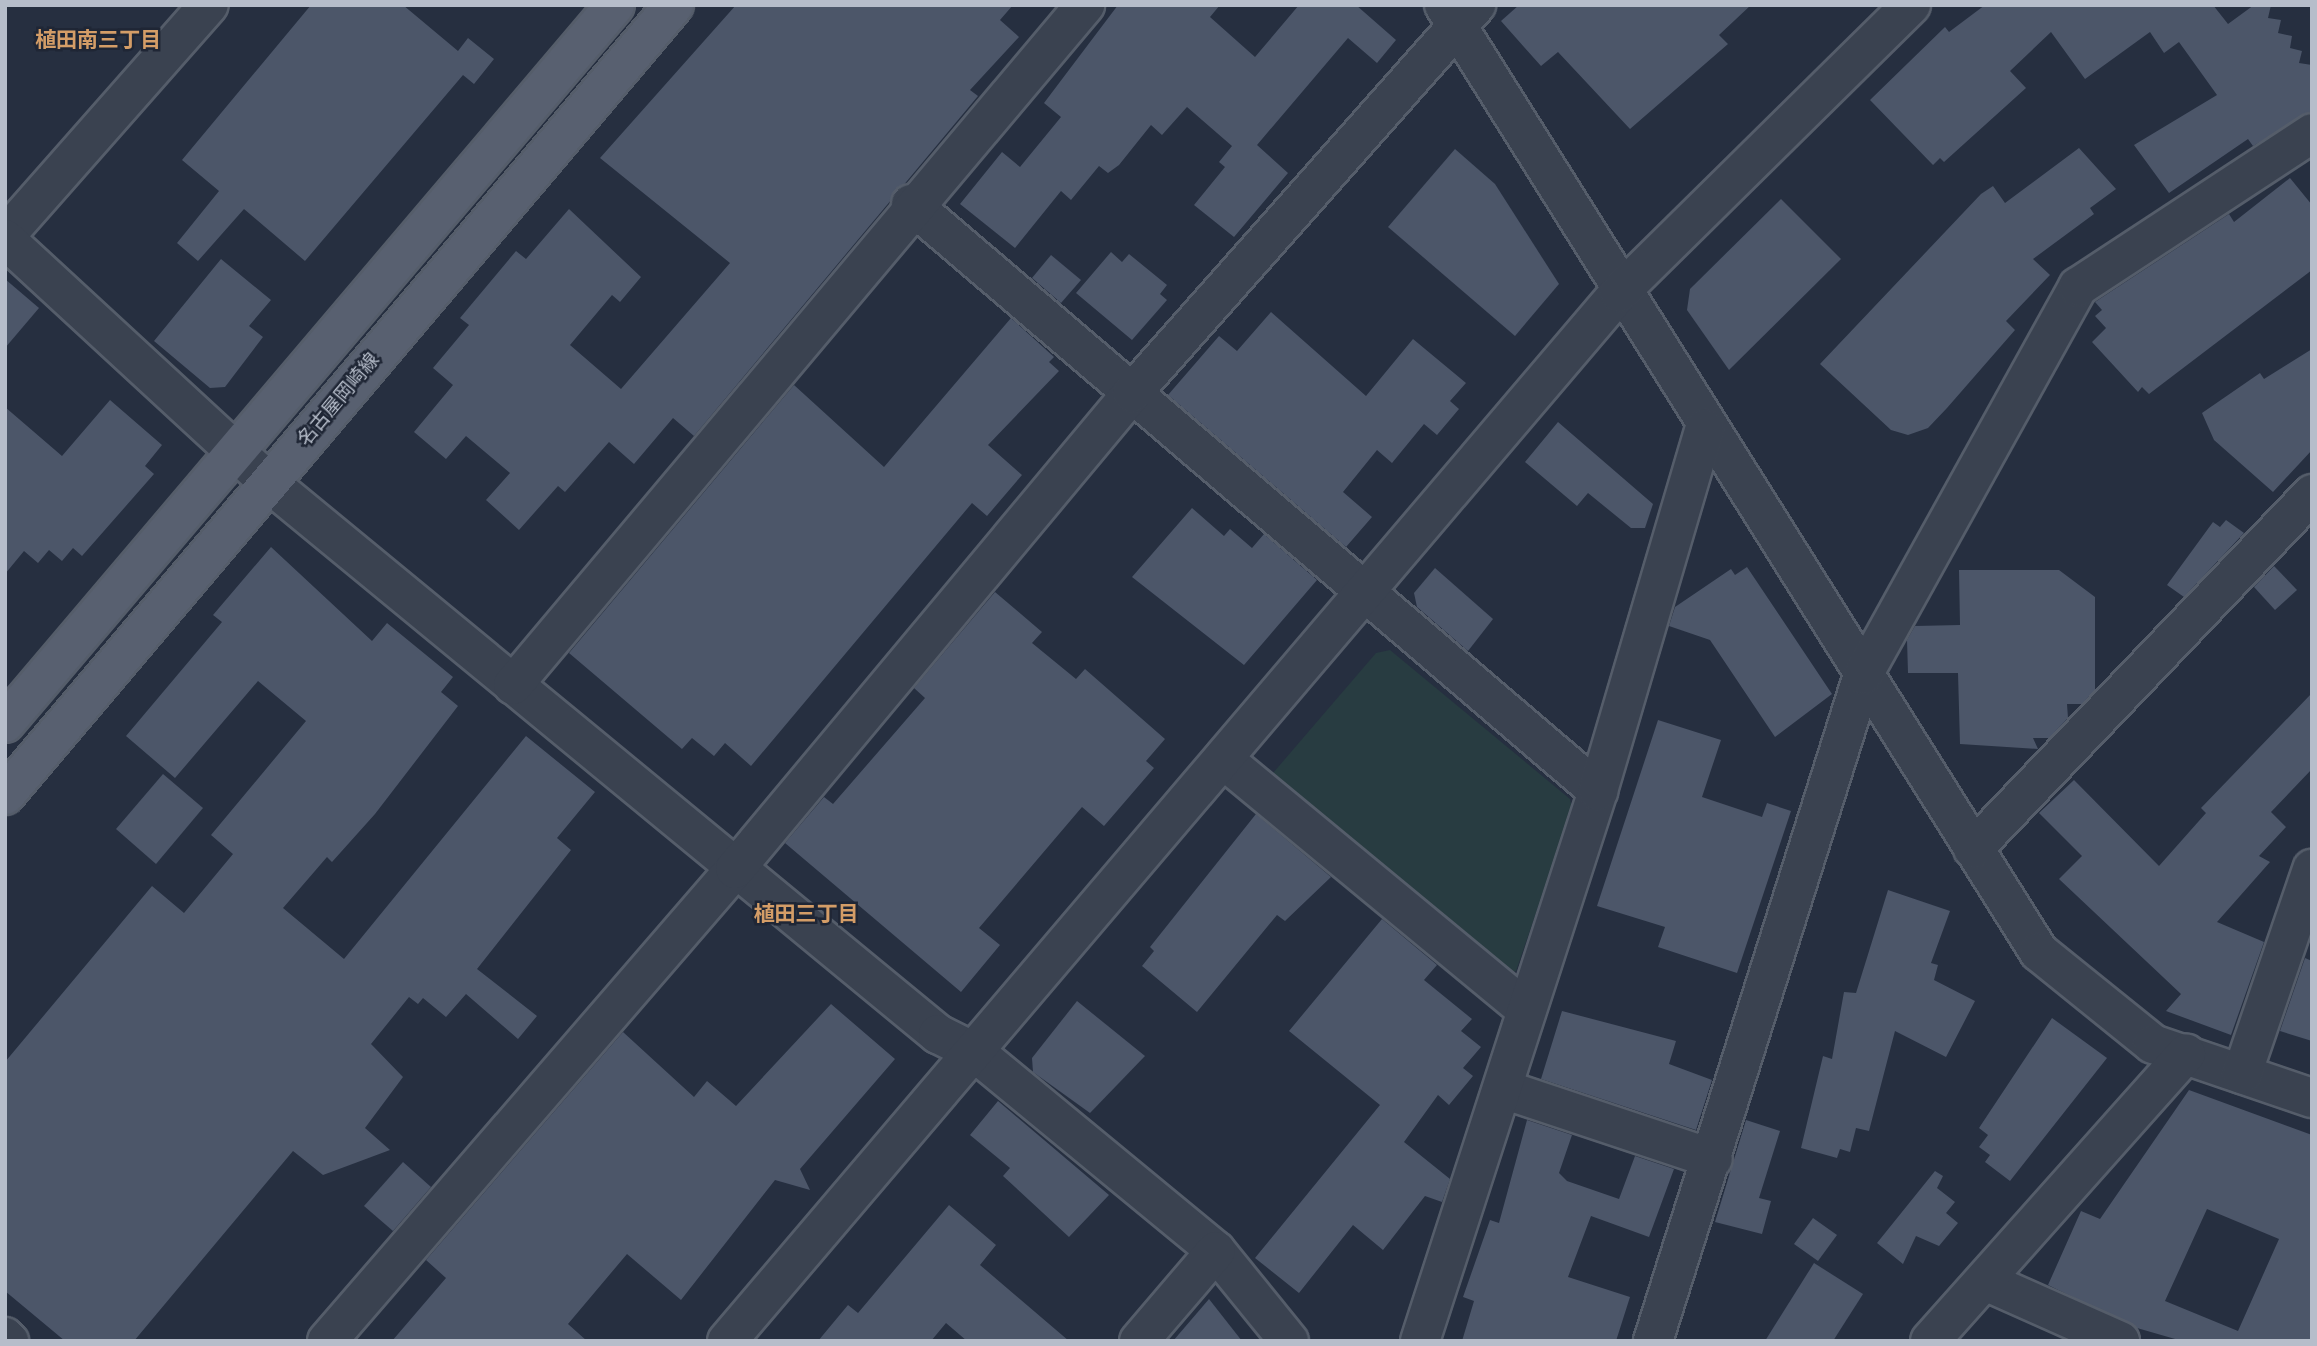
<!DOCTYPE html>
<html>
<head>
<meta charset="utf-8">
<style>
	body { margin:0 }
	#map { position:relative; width:2317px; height:1346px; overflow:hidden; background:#262f40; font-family:Karla,"Noto Sans JP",sans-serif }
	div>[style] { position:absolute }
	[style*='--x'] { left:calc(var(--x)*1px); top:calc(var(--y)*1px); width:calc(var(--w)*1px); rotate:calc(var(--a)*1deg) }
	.green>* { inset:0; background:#283c41 }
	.building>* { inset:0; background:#4c5669 }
	.roads { filter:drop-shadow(2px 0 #555d6a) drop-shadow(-2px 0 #555d6a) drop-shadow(0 2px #555d6a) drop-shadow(0 -2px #555d6a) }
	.minor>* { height:38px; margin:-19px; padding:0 19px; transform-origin:19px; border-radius:19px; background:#3a4250 }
	.major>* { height:38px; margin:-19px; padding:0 19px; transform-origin:19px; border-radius:19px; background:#586070 }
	span { translate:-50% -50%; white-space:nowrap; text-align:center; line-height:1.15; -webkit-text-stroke:5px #1f2635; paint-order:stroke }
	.street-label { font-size:19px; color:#b6bdca }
	.neighbourhood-label { font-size:21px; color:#d49d67; font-weight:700 }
	.frame { position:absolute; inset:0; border:7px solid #b6bdca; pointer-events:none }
</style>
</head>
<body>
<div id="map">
	<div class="green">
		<div style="clip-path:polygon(1390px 650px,1570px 799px,1572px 809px,1516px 971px,1501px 976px,1267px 780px,1376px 653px)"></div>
	</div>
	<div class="building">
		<div style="clip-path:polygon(311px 5px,403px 5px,458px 51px,468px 38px,494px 59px,474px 84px,463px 75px,305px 261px,244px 209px,198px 261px,177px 243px,219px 191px,182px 160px)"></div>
		<div style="clip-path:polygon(736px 5px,1013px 5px,1000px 20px,1019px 37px,970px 90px,978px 96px,694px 436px,673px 418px,634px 464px,609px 442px,565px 492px,558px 486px,519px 530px,486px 500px,510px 473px,466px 436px,446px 459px,414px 432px,453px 385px,433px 368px,469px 325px,460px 318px,516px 251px,526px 259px,569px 209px,641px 277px,620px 302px,612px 295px,570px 345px,621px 389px,730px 263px,600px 158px)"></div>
		<div style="clip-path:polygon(1118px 5px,1220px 5px,1210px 17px,1255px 57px,1299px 5px,1356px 5px,1396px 40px,1377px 63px,1348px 38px,1257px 145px,1288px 173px,1234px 237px,1194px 205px,1225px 167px,1219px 162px,1232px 146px,1187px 107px,1162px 135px,1151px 125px,1119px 165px,1108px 173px,1099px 166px,1071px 200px,1061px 191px,1015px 248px,960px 204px,1002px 152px,1020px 167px,1061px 117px,1044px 103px)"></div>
		<div style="clip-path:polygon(1519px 5px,1751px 5px,1719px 35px,1728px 44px,1630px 129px,1558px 52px,1541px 66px,1501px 21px)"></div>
		<div style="clip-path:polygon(1985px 5px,2213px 5px,2228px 24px,2254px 5px,2271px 5px,2268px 18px,2281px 20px,2278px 33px,2292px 36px,2290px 48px,2302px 51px,2299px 63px,2312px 65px,2312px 111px,2253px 146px,2248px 139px,2169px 193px,2134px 145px,2217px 95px,2179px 42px,2164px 53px,2150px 32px,2085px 79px,2051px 32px,2010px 71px,2026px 88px,1944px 162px,1940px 158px,1933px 165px,1870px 100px,1945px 27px,1949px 32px)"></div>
		<div style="clip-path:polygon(2079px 148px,2116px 189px,2090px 208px,2094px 214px,2033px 259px,2050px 275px,2006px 321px,2015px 330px,1947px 408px,1928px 428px,1908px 435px,1891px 430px,1820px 364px,1981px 194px,1993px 186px,2005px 203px)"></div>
		<div style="clip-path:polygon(1455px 149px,1495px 184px,1559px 284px,1515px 336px,1388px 227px)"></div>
		<div style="clip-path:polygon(2290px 178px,2312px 205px,2312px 270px,2149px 394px,2142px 387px,2138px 392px,2092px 342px,2106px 328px,2095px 316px,2102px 310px,2095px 302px,2229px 214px,2234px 222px)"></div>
		<div style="clip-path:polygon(1781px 199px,1841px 259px,1729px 370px,1687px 310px,1690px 289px)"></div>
		<div style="clip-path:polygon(1111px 252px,1122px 262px,1129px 254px,1167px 285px,1160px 294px,1167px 300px,1132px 340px,1076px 293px)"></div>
		<div style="clip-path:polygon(1051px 255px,1081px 280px,1061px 303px,1032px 278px)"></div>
		<div style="clip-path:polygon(221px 259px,271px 300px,249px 326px,263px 337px,225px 387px,210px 388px,154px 341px)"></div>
		<div style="clip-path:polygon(5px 279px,39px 308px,5px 348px)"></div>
		<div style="clip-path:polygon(1271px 312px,1366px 396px,1413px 339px,1466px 383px,1450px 401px,1459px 409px,1437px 435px,1424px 424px,1392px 463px,1377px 450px,1343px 492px,1372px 517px,1346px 547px,1168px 395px,1219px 336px,1237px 351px)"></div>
		<div style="clip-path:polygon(1011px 318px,1054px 357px,1049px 362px,1059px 371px,988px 445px,1022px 475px,987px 516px,972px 503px,751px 766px,725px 743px,714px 756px,692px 738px,682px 749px,569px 653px,794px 385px,884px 467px)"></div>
		<div style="clip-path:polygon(2312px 349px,2312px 450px,2273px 492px,2214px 440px,2202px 413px,2260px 373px,2264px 379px)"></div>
		<div style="clip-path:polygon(110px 400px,162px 445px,145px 466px,154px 474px,82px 556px,73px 548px,62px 561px,49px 550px,38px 563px,24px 551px,5px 574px,5px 407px,62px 456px)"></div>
		<div style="clip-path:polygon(1558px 422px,1653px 504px,1645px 528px,1631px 528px,1588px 493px,1577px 506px,1525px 462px)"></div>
		<div style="clip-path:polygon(1192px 508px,1224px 536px,1230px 529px,1252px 548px,1264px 534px,1317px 580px,1244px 665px,1132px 577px)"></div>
		<div style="clip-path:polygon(2226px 520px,2244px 533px,2184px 597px,2167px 585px,2213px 522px,2220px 527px)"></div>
		<div style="clip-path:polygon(271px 547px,372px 641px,387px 623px,453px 677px,441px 692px,458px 706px,375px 814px,332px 862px,327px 857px,283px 908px,344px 959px,526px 736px,595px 792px,557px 838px,571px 850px,477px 969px,537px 1016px,518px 1039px,466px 994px,446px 1017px,423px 998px,418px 1004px,409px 997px,371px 1044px,403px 1077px,365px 1128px,390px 1150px,323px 1175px,293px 1151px,134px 1341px,65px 1341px,5px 1291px,5px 1062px,152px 886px,184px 913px,233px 854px,211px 835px,306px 721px,258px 681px,175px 778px,126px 736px,222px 622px,213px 615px)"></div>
		<div style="clip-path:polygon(2274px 566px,2297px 590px,2275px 610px,2254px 587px)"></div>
		<div style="clip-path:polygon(1747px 567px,1832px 694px,1775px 737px,1710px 640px,1669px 626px,1675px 607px,1731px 569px,1735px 575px)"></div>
		<div style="clip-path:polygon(1435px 568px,1493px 619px,1468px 651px,1417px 607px,1414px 593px)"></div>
		<div style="clip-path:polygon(1959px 570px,2059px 570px,2095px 597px,2095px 690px,2082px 704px,2067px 704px,2068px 718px,2049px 738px,2033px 738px,2038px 749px,1960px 744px,1958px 673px,1908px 673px,1907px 640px,1915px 626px,1960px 625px)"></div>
		<div style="clip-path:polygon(995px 592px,1042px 632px,1032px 643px,1076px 679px,1085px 669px,1165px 739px,1146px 761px,1154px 768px,1104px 826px,1082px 807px,979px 928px,1000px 945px,961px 992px,785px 843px,824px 797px,833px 804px,925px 698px,914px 688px)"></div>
		<div style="clip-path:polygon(2312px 693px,2312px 769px,2271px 812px,2286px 827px,2259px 856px,2270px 862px,2217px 922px,2264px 942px,2231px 1035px,2166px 1011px,2181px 994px,2059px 879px,2082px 856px,2039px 813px,2074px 780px,2159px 866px,2206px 813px,2201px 808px)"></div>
		<div style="clip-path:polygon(1658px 720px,1721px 740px,1702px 797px,1762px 817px,1767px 803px,1791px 811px,1737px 973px,1658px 947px,1665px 927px,1597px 906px)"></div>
		<div style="clip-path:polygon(163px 774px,203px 808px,156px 864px,116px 829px)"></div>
		<div style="clip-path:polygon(1256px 814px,1331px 877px,1285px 921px,1277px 915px,1197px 1012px,1142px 966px,1154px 951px,1150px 947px)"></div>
		<div style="clip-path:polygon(1888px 890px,1950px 911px,1931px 963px,1938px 965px,1934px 980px,1975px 1001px,1946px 1057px,1895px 1031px,1869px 1131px,1856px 1128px,1850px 1152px,1840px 1149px,1837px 1158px,1801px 1148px,1823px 1056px,1832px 1059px,1844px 992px,1856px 993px)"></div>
		<div style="clip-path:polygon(1382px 919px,1437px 965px,1424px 980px,1472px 1019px,1461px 1031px,1481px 1047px,1463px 1068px,1473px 1076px,1449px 1105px,1438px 1095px,1404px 1142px,1450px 1179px,1442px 1202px,1425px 1196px,1383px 1250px,1353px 1225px,1299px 1293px,1255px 1258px,1380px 1105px,1289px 1031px)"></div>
		<div style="clip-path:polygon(2305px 958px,2312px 961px,2312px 1041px,2280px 1031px)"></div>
		<div style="clip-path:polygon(1077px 1001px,1145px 1056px,1090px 1113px,1033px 1072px,1032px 1058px)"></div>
		<div style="clip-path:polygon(831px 1004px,895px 1059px,800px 1169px,810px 1190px,775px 1180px,681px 1300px,627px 1254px,568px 1324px,587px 1341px,392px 1341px,446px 1278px,426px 1260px,623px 1032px,694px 1097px,707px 1081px,736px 1106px)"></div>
		<div style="clip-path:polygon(1562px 1011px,1676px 1041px,1669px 1064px,1712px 1080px,1696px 1130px,1541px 1079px)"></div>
		<div style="clip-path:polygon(2052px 1018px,2107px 1058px,2010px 1181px,1985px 1162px,1990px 1155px,1979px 1147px,1988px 1135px,1979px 1128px)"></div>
		<div style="clip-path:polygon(evenodd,2189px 1090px,2312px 1135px,2312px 1341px,2182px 1341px,2137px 1328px,2048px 1285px,2081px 1211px,2100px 1219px,2189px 1090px,2207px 1209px,2279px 1239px,2238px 1331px,2165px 1301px,2207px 1209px)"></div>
		<div style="clip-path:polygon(998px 1101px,1109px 1195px,1069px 1237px,1003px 1176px,1010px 1168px,970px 1135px)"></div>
		<div style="clip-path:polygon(1527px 1120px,1572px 1135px,1559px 1173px,1567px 1181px,1619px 1199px,1635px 1156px,1674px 1169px,1649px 1237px,1591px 1216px,1568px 1277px,1630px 1297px,1616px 1341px,1462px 1341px,1474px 1301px,1463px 1297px,1490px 1220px,1499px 1223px)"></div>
		<div style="clip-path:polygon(1746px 1120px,1780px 1131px,1759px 1198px,1771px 1201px,1762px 1234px,1715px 1222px)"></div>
		<div style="clip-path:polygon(403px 1162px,431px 1187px,393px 1231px,364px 1206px)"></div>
		<div style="clip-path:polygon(1935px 1171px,1943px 1176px,1937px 1188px,1955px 1202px,1946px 1213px,1958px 1223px,1939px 1246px,1916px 1236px,1903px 1264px,1877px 1243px)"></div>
		<div style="clip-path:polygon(949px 1205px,996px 1245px,980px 1265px,1069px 1341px,967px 1341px,946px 1323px,931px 1341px,818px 1341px,848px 1305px,858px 1313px)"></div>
		<div style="clip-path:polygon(1813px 1218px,1837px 1235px,1818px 1261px,1794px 1244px)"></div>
		<div style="clip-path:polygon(1814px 1263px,1863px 1294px,1833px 1341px,1765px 1341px)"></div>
		<div style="clip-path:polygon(1209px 1299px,1242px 1341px,1173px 1341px)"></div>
	</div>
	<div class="roads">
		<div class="minor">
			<div style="--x:1444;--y:5;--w:1118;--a:57.86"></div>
			<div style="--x:2039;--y:952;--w:146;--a:38.9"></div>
			<div style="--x:2153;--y:1044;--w:168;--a:18.8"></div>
			<div style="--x:911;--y:204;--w:904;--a:40.51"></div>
			<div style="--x:5;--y:236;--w:308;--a:-48.6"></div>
			<div style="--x:5;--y:239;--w:359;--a:42.7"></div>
			<div style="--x:269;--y:483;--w:867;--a:39.48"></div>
			<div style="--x:938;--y:1034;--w:42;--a:26.6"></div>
			<div style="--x:976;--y:1053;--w:311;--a:39.5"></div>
			<div style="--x:1216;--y:1251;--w:116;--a:51"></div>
			<div style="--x:513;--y:685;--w:889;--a:-49.93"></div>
			<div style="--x:1223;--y:759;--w:392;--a:39.6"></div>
			<div style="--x:1973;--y:849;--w:491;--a:-46.3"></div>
			<div style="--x:2242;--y:1074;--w:217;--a:-71.1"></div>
			<div style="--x:1503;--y:1089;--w:221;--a:18.4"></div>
			<div style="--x:1985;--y:1281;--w:148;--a:24"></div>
			<div style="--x:5;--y:1337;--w:6;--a:45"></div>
			<div style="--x:327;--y:1341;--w:624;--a:-49.16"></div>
			<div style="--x:735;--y:869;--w:620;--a:-50.17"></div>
			<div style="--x:1132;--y:393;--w:519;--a:-48.44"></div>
			<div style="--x:727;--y:1341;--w:1376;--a:-49.6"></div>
			<div style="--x:1619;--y:293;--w:410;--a:-44.6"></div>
			<div style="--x:1139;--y:1341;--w:118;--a:-49.5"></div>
			<div style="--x:1420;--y:1341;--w:578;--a:-72.07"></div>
			<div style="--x:1598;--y:791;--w:378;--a:-73.6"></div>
			<div style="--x:1653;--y:1341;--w:698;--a:-72.5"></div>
			<div style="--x:1863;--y:675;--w:444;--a:-61"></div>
			<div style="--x:2078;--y:287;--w:280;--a:-33.3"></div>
			<div style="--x:1930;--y:1341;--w:385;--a:-48.3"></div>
		</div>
		<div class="major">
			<div style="--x:5;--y:723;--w:942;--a:-49.65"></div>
			<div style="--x:5;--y:795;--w:1035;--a:-49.74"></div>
		</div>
	</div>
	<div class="street-label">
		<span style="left:339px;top:400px;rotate:-50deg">名古屋岡崎線</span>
	</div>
	<div class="neighbourhood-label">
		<span style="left:98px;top:40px">植田南三丁目</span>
		<span style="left:806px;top:914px">植田三丁目</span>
	</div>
	<div class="frame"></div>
</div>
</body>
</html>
